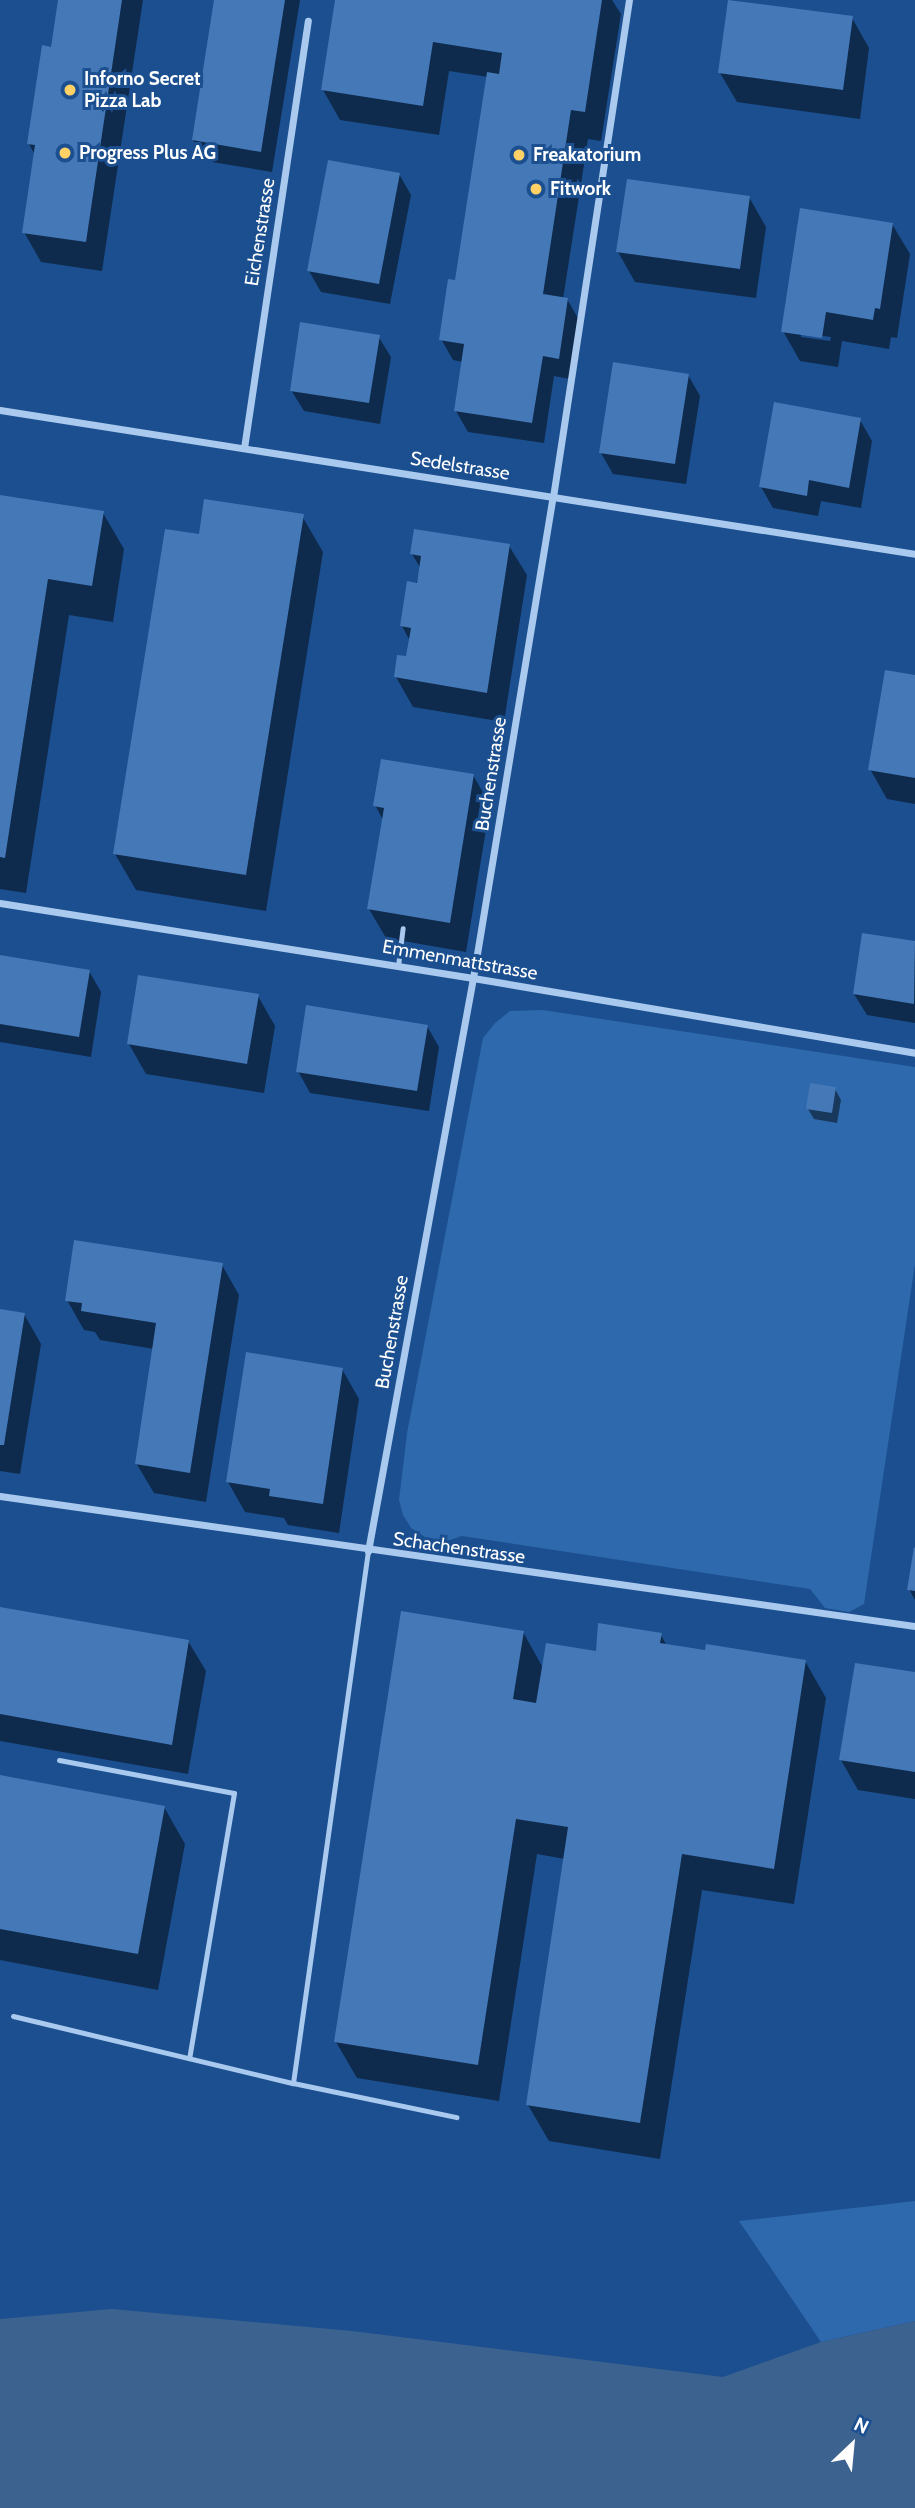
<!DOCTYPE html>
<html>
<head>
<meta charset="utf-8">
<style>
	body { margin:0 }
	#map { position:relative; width:915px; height:2508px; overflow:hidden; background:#1b4f8f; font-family:Cabin,sans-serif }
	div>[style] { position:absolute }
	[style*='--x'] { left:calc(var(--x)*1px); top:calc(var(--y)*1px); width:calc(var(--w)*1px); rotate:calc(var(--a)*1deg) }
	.green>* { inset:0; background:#2e69ad }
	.water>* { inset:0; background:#3c6290 }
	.shadow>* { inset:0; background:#0007 }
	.building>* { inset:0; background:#4478b7 }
	.service>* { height:5px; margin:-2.5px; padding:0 2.5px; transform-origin:2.5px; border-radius:2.5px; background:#a9c9ee }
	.minor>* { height:7px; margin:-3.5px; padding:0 3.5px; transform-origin:3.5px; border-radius:3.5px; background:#a9c9ee }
	.dots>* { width:19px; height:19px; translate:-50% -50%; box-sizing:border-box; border:4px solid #1b4f8f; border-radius:50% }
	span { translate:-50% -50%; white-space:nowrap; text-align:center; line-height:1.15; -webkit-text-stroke:6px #1b4f8f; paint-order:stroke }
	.poi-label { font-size:19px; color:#fff; font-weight:700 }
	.left { translate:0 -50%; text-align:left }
	.street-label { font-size:19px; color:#fff }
	.north { position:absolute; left:817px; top:2410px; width:70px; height:70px; -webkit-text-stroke:5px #1b4f8f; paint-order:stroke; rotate:26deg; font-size:19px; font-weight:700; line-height:28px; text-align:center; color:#fff }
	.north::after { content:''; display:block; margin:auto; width:24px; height:32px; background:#fff; clip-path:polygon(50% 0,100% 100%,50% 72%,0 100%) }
</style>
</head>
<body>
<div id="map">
	<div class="green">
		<div style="clip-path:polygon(543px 1010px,915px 1067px,915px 1264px,864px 1604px,849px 1612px,825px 1608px,810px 1589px,462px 1536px,447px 1541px,425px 1537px,411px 1528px,403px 1515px,399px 1500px,407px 1433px,483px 1038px,495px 1023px,510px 1011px)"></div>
		<div style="clip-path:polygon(915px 2201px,915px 2321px,821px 2342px,739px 2221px)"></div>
	</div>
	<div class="water">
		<div style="clip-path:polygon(112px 2309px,352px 2331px,723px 2377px,821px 2342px,915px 2321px,915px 2508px,0 2508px,0 2319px)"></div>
	</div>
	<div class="shadow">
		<div style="clip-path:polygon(60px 0,143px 0,102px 271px,41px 262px,24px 232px,35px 155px,29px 144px,53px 49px)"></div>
		<div style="clip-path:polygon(216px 0,300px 0,272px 172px,206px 161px,193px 140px)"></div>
		<div style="clip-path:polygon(337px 0,612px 0,621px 14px,601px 141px,588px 139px,563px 299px,567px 299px,579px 320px,570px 379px,554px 376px,544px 443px,468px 432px,456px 411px,463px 362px,453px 360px,441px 339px,458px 282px,488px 77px,449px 71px,439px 135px,340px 120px,323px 90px)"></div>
		<div style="clip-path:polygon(852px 18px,869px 48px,860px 119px,737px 102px,720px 73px)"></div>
		<div style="clip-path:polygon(399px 174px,411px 195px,390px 304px,321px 292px,309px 271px)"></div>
		<div style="clip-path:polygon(749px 197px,766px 227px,756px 298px,635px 282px,618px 252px)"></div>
		<div style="clip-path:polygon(evenodd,892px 224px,910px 254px,897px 338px,891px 337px,889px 349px,842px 341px,838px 367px,800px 361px,783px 331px,892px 224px,801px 333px,831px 337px,830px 341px,801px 337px,801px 333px)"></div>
		<div style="clip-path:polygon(378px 336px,391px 357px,380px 424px,304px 411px,291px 390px)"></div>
		<div style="clip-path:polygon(688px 375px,700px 396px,686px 484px,613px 474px,601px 453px)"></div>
		<div style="clip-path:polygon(860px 420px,872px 441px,861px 508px,821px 501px,818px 516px,773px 508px,761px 487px)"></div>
		<div style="clip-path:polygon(0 497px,103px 513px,124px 549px,113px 622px,69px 615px,26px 893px,0 889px)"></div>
		<div style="clip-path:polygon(302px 516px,323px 552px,266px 911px,136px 890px,115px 854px,200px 536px)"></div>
		<div style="clip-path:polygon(509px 546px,527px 575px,504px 722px,413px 707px,396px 677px,407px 658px,410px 641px,402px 626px,421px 569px,412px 554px)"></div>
		<div style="clip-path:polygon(915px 677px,915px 804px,887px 799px,870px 769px)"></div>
		<div style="clip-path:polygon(473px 775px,490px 805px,466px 952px,386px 938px,369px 909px,383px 820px,375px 805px)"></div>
		<div style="clip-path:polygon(863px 935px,915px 943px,915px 1023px,867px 1015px,854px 994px)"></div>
		<div style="clip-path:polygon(0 957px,89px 971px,101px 992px,91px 1057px,0 1042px)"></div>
		<div style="clip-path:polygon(258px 996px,275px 1026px,264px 1093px,146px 1074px,129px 1044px)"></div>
		<div style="clip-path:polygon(427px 1026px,439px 1047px,429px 1111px,310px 1093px,298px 1071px)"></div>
		<div style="clip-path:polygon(835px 1089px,841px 1100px,837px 1123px,814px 1119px,808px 1109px)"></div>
		<div style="clip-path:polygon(222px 1265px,239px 1295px,206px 1502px,154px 1493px,136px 1463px,154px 1349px,100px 1340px,95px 1332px,84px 1330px,67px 1300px)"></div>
		<div style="clip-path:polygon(0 1311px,24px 1314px,41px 1344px,20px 1474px,0 1471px)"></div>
		<div style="clip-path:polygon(342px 1369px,359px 1399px,339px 1533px,288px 1525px,284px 1518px,245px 1512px,228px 1482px)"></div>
		<div style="clip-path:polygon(915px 1549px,915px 1600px,909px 1589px)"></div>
		<div style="clip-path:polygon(0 1608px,188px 1641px,206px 1671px,188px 1774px,0 1741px)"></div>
		<div style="clip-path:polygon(523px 1632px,543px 1668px,661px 1635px,667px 1646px,805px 1661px,826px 1698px,794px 1904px,702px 1890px,660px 2159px,549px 2141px,528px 2105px,565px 1859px,537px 1854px,499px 2101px,357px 2078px,336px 2042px)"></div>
		<div style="clip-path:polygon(915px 1674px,915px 1799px,858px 1790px,841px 1760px)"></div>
		<div style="clip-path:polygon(0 1777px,164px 1807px,185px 1844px,158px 1990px,0 1960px)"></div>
	</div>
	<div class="building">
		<div style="clip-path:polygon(58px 0,122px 0,86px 242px,22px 233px,35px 145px,27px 144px,42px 45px,51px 47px)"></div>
		<div style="clip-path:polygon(214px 0,285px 0,261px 152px,192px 140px)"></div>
		<div style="clip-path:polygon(335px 0,602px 0,585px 112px,571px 110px,543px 294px,568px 298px,559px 359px,543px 356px,532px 423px,454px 411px,464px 344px,439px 340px,448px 279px,455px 280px,487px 72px,499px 74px,502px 53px,433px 42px,423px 106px,321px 90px)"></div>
		<div style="clip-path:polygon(728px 0,853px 16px,843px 90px,718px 73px)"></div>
		<div style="clip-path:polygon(328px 160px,400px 173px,379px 284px,307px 271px)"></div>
		<div style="clip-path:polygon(627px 179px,750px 196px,740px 269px,616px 252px)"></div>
		<div style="clip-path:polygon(800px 208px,893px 223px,880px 309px,875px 308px,873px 320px,826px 312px,822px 338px,781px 332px)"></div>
		<div style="clip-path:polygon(300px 322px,380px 335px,369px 403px,290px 391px)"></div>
		<div style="clip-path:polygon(613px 362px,689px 374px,675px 464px,599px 453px)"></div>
		<div style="clip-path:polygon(774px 402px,861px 418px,849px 488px,809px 480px,807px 496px,759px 487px)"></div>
		<div style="clip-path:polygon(0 495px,104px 511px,92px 586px,48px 579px,5px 858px,0 857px)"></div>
		<div style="clip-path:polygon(204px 499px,304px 514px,246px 875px,113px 854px,165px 529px,199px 534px)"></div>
		<div style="clip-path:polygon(414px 529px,510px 544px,487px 693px,394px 677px,397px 655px,406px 656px,411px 628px,400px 626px,407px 581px,417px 583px,421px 556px,410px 554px)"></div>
		<div style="clip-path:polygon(885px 670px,915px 675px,915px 778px,868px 770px)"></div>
		<div style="clip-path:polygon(381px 759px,474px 774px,450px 923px,367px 909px,384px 808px,373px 806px)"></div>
		<div style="clip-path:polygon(862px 933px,915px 941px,914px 1004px,853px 994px)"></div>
		<div style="clip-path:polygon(0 955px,90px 970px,79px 1037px,0 1024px)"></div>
		<div style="clip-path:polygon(138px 975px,259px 994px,247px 1064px,127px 1044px)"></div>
		<div style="clip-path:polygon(306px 1005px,428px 1025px,417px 1091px,296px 1072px)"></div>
		<div style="clip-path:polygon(810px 1083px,836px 1087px,832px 1113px,806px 1109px)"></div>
		<div style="clip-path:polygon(74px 1240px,223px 1263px,190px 1473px,135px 1464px,156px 1323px,81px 1311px,82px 1303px,65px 1301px)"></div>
		<div style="clip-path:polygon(0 1309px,25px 1313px,4px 1445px,0 1445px)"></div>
		<div style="clip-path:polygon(246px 1352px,343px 1368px,323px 1504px,269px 1496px,270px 1489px,226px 1482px)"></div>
		<div style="clip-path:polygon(914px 1547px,915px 1548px,915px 1591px,907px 1590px)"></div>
		<div style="clip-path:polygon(0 1607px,189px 1640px,172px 1745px,0 1714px)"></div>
		<div style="clip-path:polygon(401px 1611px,524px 1631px,513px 1699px,536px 1703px,546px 1643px,596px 1651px,598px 1623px,662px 1633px,660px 1643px,705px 1650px,706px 1644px,806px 1660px,774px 1869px,682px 1854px,640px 2123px,526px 2105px,568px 1827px,516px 1819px,478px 2065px,334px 2042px)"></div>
		<div style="clip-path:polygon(855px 1663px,915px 1672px,915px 1772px,839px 1760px)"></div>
		<div style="clip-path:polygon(0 1775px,165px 1806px,138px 1954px,0 1929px)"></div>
	</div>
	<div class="service">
		<div style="--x:398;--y:966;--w:38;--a:-83"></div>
		<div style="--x:59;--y:1760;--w:178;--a:10.7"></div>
		<div style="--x:234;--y:1793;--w:269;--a:99.6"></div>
		<div style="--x:13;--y:2016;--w:288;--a:13.5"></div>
		<div style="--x:293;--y:2083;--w:167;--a:11.8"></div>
		<div style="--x:293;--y:2083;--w:537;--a:-81.98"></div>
	</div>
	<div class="minor">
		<div style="--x:0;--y:410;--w:926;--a:8.94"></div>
		<div style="--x:244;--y:448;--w:432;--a:-81.5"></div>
		<div style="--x:0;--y:903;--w:479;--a:9"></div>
		<div style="--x:473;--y:978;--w:448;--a:9.6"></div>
		<div style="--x:0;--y:1496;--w:924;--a:8.09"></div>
		<div style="--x:368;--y:1551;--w:583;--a:-79.62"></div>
		<div style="--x:473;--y:978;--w:488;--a:-80.6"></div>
		<div style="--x:553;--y:497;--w:503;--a:-81.31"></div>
	</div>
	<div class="dots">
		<div style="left:70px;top:90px;background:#ffd166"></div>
		<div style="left:65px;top:153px;background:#ffd166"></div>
		<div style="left:519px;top:155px;background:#ffd166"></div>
		<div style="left:536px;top:189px;background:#ffd166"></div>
	</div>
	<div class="poi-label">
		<span class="left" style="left:84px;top:90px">Inforno Secret<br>Pizza Lab</span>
		<span class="left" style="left:79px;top:153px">Progress Plus AG</span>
		<span class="left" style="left:533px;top:155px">Freakatorium</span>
		<span class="left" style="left:550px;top:189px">Fitwork</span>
	</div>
	<div class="street-label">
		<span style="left:260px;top:232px;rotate:-81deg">Eichenstrasse</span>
		<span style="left:460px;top:466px;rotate:9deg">Sedelstrasse</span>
		<span style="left:491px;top:774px;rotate:-81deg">Buchenstrasse</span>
		<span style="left:460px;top:960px;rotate:10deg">Emmenmattstrasse</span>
		<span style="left:392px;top:1332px;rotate:-80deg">Buchenstrasse</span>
		<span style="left:459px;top:1548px;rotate:8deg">Schachenstrasse</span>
	</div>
	<div class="north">N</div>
</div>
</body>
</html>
